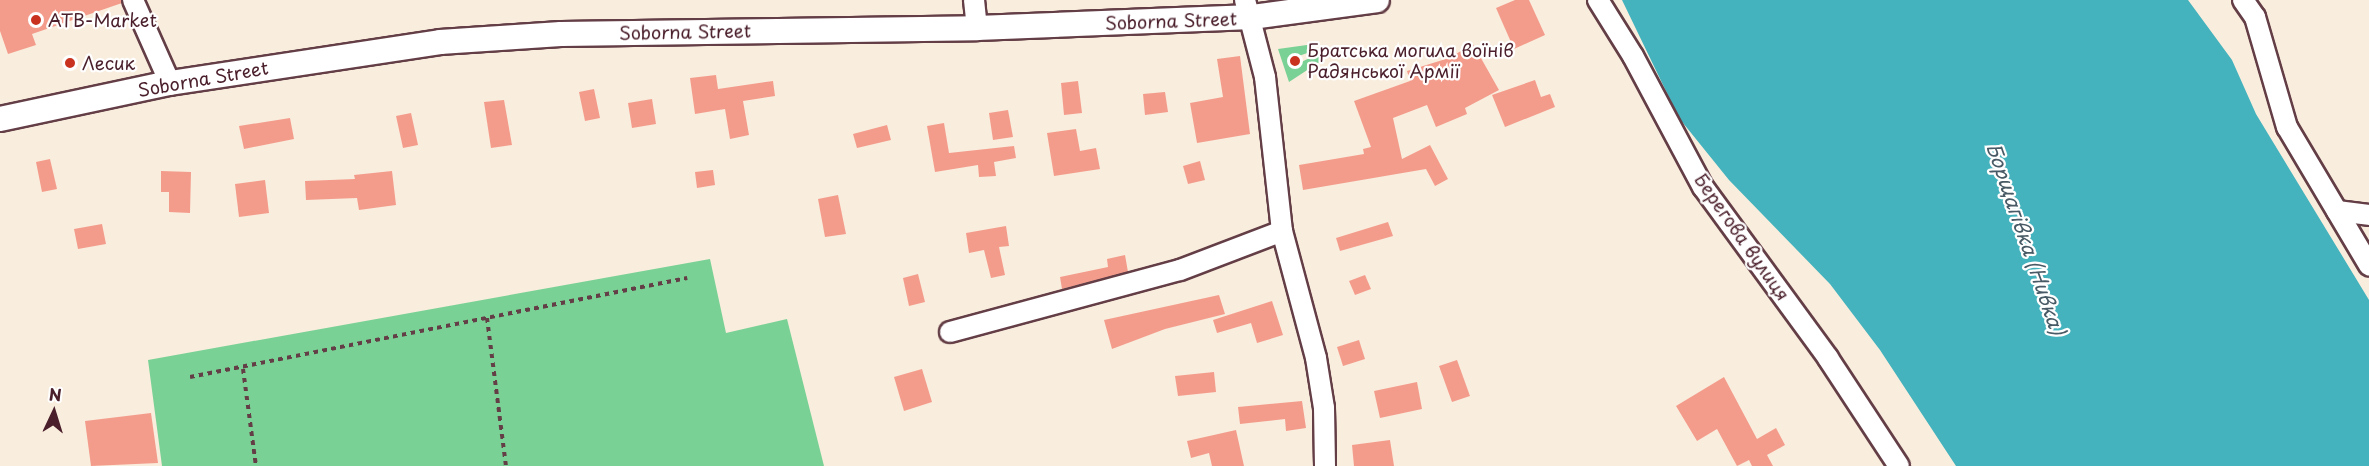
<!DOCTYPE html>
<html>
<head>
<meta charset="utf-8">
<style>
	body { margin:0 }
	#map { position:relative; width:2369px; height:466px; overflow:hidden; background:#f9eddd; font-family:"Playpen Sans",sans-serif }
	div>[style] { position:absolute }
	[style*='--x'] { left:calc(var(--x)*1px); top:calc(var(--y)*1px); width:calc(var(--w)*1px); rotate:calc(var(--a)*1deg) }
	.green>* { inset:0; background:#7ad195 }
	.water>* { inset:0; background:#44b3bd }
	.building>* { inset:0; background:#f49c8c }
	.path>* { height:4px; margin-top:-2px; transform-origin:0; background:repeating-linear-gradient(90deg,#643e46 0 4.5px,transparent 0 9px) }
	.roads { filter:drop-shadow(2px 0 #643e46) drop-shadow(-2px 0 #643e46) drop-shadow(0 2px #643e46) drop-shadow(0 -2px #643e46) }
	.minor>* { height:20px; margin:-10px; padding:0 10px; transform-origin:10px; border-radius:10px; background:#fff }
	.major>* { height:24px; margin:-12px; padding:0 12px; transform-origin:12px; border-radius:12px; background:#fff }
	.dots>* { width:16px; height:16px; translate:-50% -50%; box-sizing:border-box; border:3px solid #fff; border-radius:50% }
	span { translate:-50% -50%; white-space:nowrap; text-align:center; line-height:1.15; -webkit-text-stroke:4.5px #fff; paint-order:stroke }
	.poi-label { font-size:18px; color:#4a1f2b }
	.left { translate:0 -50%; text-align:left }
	.street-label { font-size:18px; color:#4a1f2b }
	.water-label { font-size:20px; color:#485a65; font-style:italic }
	.north { position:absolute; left:24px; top:382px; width:60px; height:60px; -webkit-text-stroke:4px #fff; paint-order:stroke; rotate:4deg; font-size:16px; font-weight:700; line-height:24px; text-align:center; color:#4a1f2b }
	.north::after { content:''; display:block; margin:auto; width:21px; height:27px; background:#4a1f2b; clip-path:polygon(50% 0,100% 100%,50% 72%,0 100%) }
</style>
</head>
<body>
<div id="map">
	<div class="green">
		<div style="clip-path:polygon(1314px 44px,1316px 50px,1290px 59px,1293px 66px,1318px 54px,1321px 61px,1289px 82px,1278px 49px)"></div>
		<div style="clip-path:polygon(710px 259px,726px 333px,787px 319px,824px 466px,162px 466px,148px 360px)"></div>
	</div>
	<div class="water">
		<div style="clip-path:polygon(1622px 0,2188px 0,2232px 60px,2256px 114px,2369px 300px,2369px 466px,1956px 466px,1880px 350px,1830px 284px,1729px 180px,1679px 118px)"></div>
	</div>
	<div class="building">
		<div style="clip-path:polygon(0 0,121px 0,122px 3px,32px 34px,36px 45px,8px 54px,0 31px)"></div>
		<div style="clip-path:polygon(1515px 0,1529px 0,1545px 35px,1514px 49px,1496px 8px)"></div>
		<div style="clip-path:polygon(1473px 44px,1499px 90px,1465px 108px,1467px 114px,1436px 127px,1427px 105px,1393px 118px,1402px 159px,1430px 145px,1448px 179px,1435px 186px,1426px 169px,1303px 190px,1299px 165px,1364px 154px,1363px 149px,1371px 147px,1354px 101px,1410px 81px,1407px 71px,1449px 58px)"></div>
		<div style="clip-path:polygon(1240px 56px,1250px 134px,1197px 143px,1190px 103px,1223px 97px,1217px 59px)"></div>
		<div style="clip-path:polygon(716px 75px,718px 89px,773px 81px,775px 96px,743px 101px,749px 135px,730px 139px,725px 109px,695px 114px,690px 78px)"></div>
		<div style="clip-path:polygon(1535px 80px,1541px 97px,1550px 94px,1555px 107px,1505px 127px,1492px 95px)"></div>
		<div style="clip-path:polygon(1078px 81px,1082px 113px,1064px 115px,1061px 83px)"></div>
		<div style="clip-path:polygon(594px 89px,600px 118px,585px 121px,579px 92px)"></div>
		<div style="clip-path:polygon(1165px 92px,1168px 112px,1145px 115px,1143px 94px)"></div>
		<div style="clip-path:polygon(652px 99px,656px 124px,632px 128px,628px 103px)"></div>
		<div style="clip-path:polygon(504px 100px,512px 145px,491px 148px,484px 102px)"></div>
		<div style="clip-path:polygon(1008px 110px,1013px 137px,993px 140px,989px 113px)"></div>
		<div style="clip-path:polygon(411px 113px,418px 145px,403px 148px,396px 116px)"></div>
		<div style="clip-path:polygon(290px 118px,294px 139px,244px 149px,239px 126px)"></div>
		<div style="clip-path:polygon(944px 123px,949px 153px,1014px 146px,1016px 158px,994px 162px,996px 176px,979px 177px,978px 165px,935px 172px,927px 126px)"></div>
		<div style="clip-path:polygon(887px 125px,891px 140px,857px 148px,853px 134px)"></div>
		<div style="clip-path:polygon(1076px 129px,1080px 151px,1096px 148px,1100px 169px,1054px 176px,1047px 133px)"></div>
		<div style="clip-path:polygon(50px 159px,57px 189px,42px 192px,36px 162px)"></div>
		<div style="clip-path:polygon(1200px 161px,1205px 180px,1188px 184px,1183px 166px)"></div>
		<div style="clip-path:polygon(713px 170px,715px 185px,697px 188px,695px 172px)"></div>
		<div style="clip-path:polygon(161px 171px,191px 172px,190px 213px,169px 212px,169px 192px,161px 192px)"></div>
		<div style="clip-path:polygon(392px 171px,396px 205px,359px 210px,357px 198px,306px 200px,305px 181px,355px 179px,354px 175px)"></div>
		<div style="clip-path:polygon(265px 180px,269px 213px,239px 217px,235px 184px)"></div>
		<div style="clip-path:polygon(838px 195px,846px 234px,825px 237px,818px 199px)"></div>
		<div style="clip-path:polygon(1388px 222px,1393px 236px,1340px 251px,1336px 238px)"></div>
		<div style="clip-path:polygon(102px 224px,106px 244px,78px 249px,74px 229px)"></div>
		<div style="clip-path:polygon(1006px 226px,1009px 246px,999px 247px,1005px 275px,991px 278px,984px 250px,969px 253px,966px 233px)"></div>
		<div style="clip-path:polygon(1125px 255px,1128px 272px,1062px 289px,1060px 277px,1108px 267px,1107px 259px)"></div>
		<div style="clip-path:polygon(918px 274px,925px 302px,909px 306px,903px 278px)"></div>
		<div style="clip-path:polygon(1365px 275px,1371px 289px,1355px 295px,1349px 281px)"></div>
		<div style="clip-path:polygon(1219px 295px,1225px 314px,1165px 329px,1112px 349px,1104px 320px)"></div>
		<div style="clip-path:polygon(1272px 301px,1283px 335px,1257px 343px,1251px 323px,1217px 333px,1213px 320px)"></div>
		<div style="clip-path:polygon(1359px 340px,1365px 359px,1343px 366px,1337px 347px)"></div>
		<div style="clip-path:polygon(1457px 360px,1470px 396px,1452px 402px,1439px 366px)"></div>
		<div style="clip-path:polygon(922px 369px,932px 402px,904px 411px,894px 377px)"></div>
		<div style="clip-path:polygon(1214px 372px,1216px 392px,1178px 396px,1175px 376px)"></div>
		<div style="clip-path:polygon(1724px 377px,1757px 439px,1776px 428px,1785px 445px,1767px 455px,1773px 466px,1752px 466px,1749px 460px,1737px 466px,1717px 429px,1697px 441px,1676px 406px)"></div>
		<div style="clip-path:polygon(1417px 382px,1422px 409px,1380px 418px,1374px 391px)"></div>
		<div style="clip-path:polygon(1302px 401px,1306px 428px,1286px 431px,1285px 419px,1240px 424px,1238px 407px)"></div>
		<div style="clip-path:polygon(151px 413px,158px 463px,91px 466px,85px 421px)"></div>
		<div style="clip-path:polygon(1236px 430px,1244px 466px,1212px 466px,1209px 453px,1191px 458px,1187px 441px)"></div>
		<div style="clip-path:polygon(1390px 440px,1394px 466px,1354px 466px,1352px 445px)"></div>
	</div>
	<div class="path">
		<div style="--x:487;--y:318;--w:149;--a:82.7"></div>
		<div style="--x:243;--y:369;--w:98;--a:82.4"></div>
		<div style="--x:190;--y:377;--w:507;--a:-11.27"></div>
	</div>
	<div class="roads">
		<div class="minor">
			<div style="--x:133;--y:0;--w:91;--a:66"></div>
			<div style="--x:974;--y:0;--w:28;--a:84"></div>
			<div style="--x:1245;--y:0;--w:80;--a:75.4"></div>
			<div style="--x:1265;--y:77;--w:155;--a:83.7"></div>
			<div style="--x:1282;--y:231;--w:131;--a:75"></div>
			<div style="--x:1316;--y:358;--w:51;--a:80.9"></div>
			<div style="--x:1324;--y:408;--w:58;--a:89"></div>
			<div style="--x:1598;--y:0;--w:66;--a:58"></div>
			<div style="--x:1633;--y:56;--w:149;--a:61.9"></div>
			<div style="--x:1703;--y:187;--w:212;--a:53.8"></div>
			<div style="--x:1828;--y:358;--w:129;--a:56.7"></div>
			<div style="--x:2243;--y:0;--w:21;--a:55"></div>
			<div style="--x:2255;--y:17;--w:115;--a:73.8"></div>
			<div style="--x:2287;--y:127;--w:161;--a:59.3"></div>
			<div style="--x:2337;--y:211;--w:32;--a:7"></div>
			<div style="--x:950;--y:332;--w:238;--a:-15.1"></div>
			<div style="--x:1180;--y:270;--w:109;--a:-20.9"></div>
		</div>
		<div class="major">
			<div style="--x:0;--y:119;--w:174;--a:-12"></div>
			<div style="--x:170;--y:83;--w:273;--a:-8.6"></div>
			<div style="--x:440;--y:42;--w:121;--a:-3.8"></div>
			<div style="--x:561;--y:34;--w:416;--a:-0.8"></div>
			<div style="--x:977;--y:28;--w:275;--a:-2.3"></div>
			<div style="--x:1252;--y:17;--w:126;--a:-7.7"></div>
		</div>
	</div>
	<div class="dots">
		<div style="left:36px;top:20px;background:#c8321e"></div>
		<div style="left:1295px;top:61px;background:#c8321e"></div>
		<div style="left:70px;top:63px;background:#c8321e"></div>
	</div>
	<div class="poi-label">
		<span class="left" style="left:48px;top:20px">ATB-Market</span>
		<span class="left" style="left:1307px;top:61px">Братська могила воїнів<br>Радянської Армії</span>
		<span class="left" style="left:82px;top:63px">Лесик</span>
	</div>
	<div class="street-label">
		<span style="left:1171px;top:21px;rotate:-2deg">Soborna Street</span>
		<span style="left:685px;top:32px;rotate:-1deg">Soborna Street</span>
		<span style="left:203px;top:79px;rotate:-10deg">Soborna Street</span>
		<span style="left:1742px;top:237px;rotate:55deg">Берегова вулиця</span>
	</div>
	<div class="water-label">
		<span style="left:2026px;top:239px;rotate:71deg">Борщагівка (Нивка)</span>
	</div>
	<div class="north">N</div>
</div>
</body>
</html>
